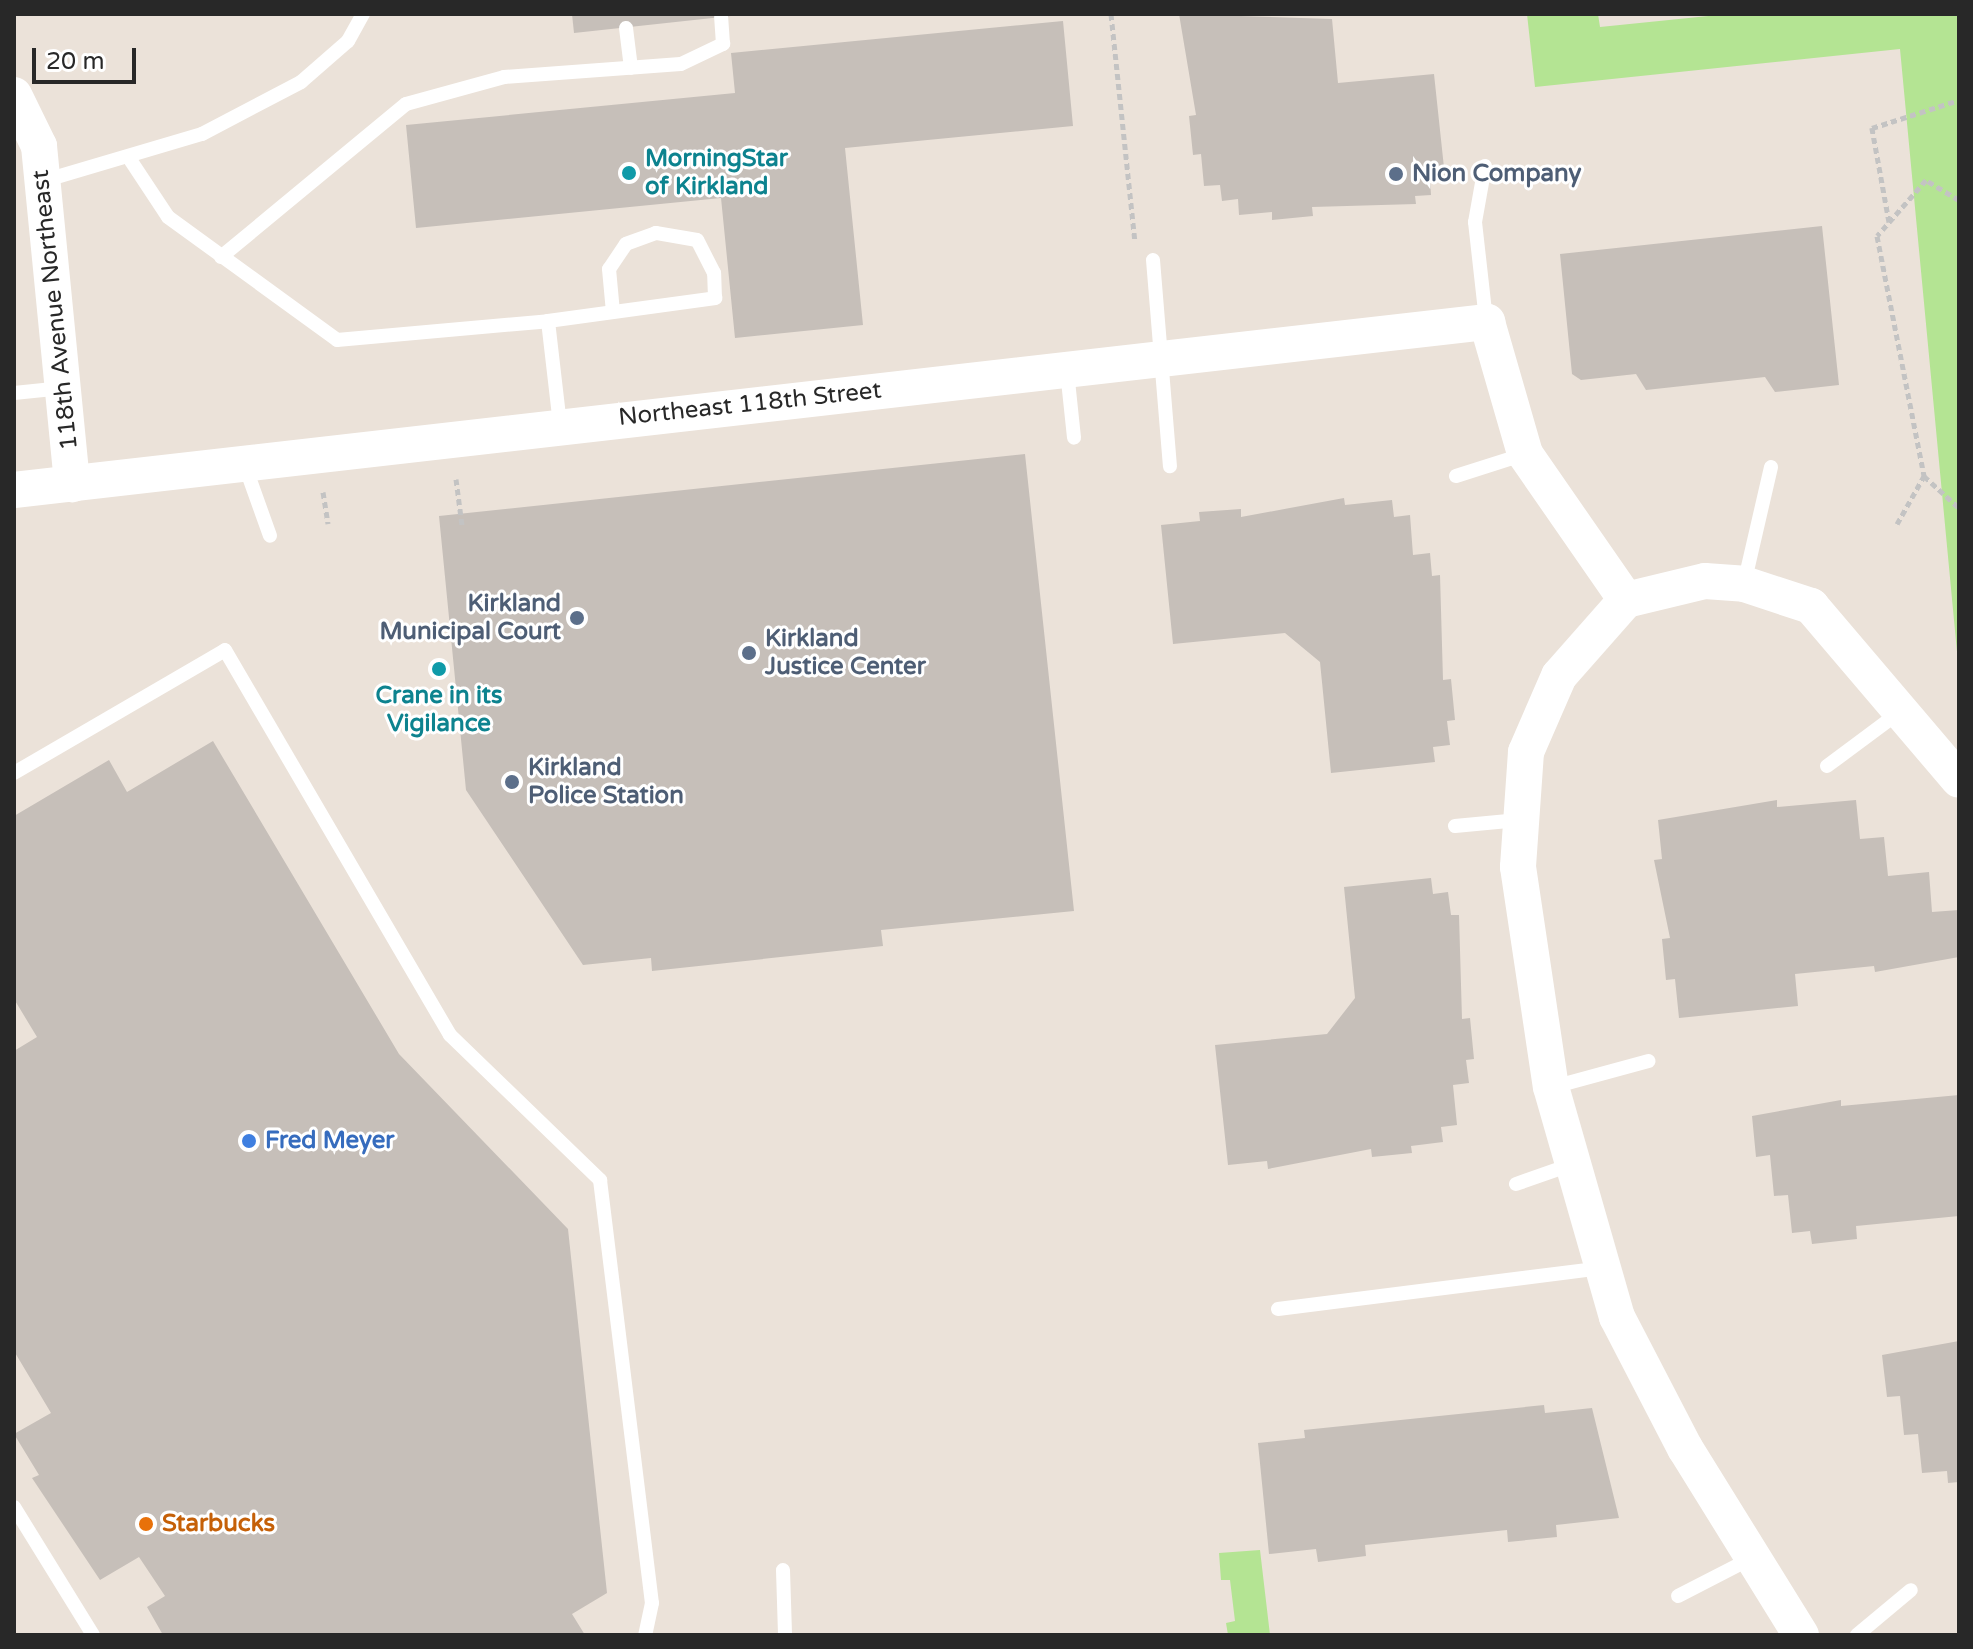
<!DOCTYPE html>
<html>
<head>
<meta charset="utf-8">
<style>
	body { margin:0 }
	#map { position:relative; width:1973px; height:1649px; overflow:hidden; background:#ebe2d9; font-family:"Varela Round",sans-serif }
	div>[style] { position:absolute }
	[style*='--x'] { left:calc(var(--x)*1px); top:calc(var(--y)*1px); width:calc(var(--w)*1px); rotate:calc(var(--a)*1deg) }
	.green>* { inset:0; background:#b4e493 }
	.building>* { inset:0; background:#c6bfb9 }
	.path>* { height:5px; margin-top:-2.5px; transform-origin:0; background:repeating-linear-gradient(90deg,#c3c3c3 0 6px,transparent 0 10px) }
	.service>* { height:14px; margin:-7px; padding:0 7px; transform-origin:7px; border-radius:7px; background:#fff }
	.tertiary>* { height:36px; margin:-18px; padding:0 18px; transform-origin:18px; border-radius:18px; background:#fff }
	.dots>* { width:22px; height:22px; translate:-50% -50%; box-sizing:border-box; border:4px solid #fff; border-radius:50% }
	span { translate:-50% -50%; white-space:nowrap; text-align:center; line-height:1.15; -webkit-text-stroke:6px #fff; paint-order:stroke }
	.culture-label { font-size:24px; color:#0d838f; font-weight:700 }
	.left { translate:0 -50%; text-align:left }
	.service-label { font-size:24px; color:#4e5e75; font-weight:700 }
	.right { translate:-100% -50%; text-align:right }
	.street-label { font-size:24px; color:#282828 }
	.shop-label { font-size:24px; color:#366cbe; font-weight:700 }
	.food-label { font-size:24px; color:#c56008; font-weight:700 }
	.frame { position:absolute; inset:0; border:16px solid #282828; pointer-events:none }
	.scale { position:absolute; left:32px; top:48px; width:104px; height:36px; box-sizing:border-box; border:4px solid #282828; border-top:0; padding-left:10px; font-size:24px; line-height:28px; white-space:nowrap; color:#282828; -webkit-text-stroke:6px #fff; paint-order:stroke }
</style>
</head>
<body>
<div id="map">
	<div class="green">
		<div style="clip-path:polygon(1527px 14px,1598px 14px,1600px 27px,1728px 14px,1959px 14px,1959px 673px,1900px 49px,1535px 87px)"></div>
		<div style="clip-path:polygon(1260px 1550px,1270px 1635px,1228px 1635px,1226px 1623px,1235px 1621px,1230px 1580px,1221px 1580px,1219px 1553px)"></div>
	</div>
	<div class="building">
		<div style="clip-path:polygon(572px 14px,731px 14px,731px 16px,574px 33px)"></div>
		<div style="clip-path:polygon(1179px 14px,1332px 19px,1338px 83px,1434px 74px,1445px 177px,1430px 179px,1431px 195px,1415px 196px,1416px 204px,1312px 207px,1313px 216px,1272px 220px,1272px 212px,1239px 215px,1238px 199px,1222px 201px,1220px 185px,1204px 186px,1201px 154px,1193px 155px,1189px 116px,1196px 115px)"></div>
		<div style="clip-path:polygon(1063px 21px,1073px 126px,845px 148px,863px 325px,735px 338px,721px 198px,416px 228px,406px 125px,735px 93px,731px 53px)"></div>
		<div style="clip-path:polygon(1822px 226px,1839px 385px,1775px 392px,1765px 377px,1646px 390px,1636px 374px,1581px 380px,1572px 374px,1560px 254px)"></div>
		<div style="clip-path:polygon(1025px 454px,1074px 911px,881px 930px,883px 946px,652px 971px,651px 958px,583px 965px,466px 790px,439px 516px)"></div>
		<div style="clip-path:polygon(1344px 498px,1345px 505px,1392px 500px,1394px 517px,1410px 515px,1413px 555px,1430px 553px,1432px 576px,1440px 575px,1443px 680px,1451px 679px,1455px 720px,1447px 721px,1450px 745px,1433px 747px,1435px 762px,1331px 773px,1320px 662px,1285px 633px,1173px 644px,1161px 525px,1200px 521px,1199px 512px,1241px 509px,1241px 517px)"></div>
		<div style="clip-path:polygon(213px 741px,399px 1054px,568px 1229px,607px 1593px,572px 1614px,585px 1635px,163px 1635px,147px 1607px,165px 1596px,139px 1557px,100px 1580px,32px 1478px,39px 1475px,14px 1434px,51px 1413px,14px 1351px,14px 1051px,37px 1037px,14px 999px,14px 816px,109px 760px,127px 792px)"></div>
		<div style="clip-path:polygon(1777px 800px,1777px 807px,1856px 800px,1860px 839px,1884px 837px,1888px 876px,1929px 872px,1932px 912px,1959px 910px,1959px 957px,1875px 972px,1874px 966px,1795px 974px,1798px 1006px,1679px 1018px,1675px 979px,1666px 980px,1662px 939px,1670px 938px,1654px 860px,1662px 859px,1658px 820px)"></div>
		<div style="clip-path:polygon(1431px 878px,1433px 894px,1448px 892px,1451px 915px,1459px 915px,1462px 1019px,1470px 1018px,1474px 1059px,1466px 1060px,1469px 1083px,1453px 1085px,1457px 1125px,1441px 1127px,1443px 1142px,1411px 1146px,1412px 1153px,1372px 1157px,1371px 1149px,1268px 1169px,1267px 1161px,1228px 1165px,1215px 1045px,1327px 1034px,1355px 998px,1344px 887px)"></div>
		<div style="clip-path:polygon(1959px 1095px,1959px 1216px,1856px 1226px,1857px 1239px,1812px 1244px,1810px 1231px,1792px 1233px,1788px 1195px,1774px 1196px,1770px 1155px,1756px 1157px,1752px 1116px,1841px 1100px,1841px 1106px)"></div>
		<div style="clip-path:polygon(1959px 1341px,1959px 1482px,1948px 1483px,1947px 1471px,1922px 1473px,1918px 1434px,1904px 1435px,1900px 1396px,1887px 1397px,1882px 1355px)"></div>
		<div style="clip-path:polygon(1544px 1405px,1545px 1413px,1592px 1408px,1619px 1518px,1556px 1525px,1557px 1537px,1508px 1542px,1507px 1530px,1365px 1545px,1366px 1556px,1318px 1562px,1316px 1549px,1269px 1554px,1258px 1443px,1305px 1438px,1304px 1430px)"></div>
	</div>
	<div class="path">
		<div style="--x:1111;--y:14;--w:229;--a:84"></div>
		<div style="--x:1959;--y:200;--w:39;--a:-149"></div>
		<div style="--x:1926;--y:180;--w:74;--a:131.2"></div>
		<div style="--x:1877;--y:236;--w:245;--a:78.9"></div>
		<div style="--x:1924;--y:476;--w:47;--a:42.4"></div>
		<div style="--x:1889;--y:222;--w:96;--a:-100.3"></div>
		<div style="--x:1872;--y:128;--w:91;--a:-17.8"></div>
		<div style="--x:456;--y:479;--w:46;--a:82.6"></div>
		<div style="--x:323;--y:492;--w:32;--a:81"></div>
		<div style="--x:1897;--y:524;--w:55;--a:-60.6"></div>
	</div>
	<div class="service">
		<div style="--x:626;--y:28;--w:40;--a:82.9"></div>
		<div style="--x:131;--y:161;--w:67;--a:56.5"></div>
		<div style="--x:168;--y:217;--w:209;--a:36"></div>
		<div style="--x:337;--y:340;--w:212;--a:-5.1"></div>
		<div style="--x:548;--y:321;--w:104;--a:83.4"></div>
		<div style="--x:1485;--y:166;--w:57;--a:100.1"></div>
		<div style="--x:1475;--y:222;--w:99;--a:83.6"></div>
		<div style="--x:43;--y:181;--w:166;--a:-16.5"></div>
		<div style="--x:202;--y:134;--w:112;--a:-27.7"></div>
		<div style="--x:301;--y:82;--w:62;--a:-41.1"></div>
		<div style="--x:348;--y:41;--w:31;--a:-61"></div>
		<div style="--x:221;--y:257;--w:240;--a:-39.6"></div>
		<div style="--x:406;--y:104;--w:102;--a:-15.4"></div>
		<div style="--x:504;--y:77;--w:177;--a:-4.2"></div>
		<div style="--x:681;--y:64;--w:47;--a:-25.5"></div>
		<div style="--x:723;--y:44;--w:27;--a:-94"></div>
		<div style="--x:1153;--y:260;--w:207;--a:85.3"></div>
		<div style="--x:548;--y:321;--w:169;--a:-7.8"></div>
		<div style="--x:715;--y:298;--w:25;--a:-92"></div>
		<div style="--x:714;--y:273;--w:37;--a:-117"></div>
		<div style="--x:697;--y:240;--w:42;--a:-170.3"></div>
		<div style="--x:656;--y:233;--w:32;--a:160"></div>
		<div style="--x:626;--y:244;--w:30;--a:124"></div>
		<div style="--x:609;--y:269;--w:43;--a:84.7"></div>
		<div style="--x:1067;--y:371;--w:67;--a:84"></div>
		<div style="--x:14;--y:393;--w:49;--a:-5.8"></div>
		<div style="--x:245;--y:466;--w:74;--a:70.3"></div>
		<div style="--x:1456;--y:476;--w:72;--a:-17.7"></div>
		<div style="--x:1744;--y:584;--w:120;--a:-77"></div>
		<div style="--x:1827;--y:766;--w:92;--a:-36.6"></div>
		<div style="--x:14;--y:773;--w:244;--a:-30.2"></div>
		<div style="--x:225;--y:650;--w:446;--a:59.7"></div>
		<div style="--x:450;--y:1035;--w:209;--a:44"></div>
		<div style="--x:600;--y:1180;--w:426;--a:83"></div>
		<div style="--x:652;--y:1603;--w:33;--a:102"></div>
		<div style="--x:1455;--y:826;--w:64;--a:-5.4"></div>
		<div style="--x:1553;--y:1087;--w:99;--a:-15.2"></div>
		<div style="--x:1516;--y:1184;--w:60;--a:-19.3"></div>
		<div style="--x:1278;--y:1309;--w:328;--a:-7.2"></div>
		<div style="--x:14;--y:1507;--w:150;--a:58.3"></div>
		<div style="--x:783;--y:1570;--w:65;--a:88.2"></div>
		<div style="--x:1678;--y:1596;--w:85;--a:-27.2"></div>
		<div style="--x:1857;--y:1635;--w:70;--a:-39.8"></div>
	</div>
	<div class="tertiary">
		<div style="--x:14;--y:95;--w:57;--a:63.9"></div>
		<div style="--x:39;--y:146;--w:340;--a:84.4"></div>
		<div style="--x:14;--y:490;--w:1483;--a:-6.51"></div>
		<div style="--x:1487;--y:322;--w:137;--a:73.9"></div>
		<div style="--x:1525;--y:454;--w:178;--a:55.3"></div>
		<div style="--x:1626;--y:600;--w:101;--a:131.4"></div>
		<div style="--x:1559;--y:676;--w:83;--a:113.5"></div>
		<div style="--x:1526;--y:752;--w:115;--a:94"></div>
		<div style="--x:1518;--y:867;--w:222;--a:81.5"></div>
		<div style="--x:1551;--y:1087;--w:239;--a:74"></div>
		<div style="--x:1617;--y:1317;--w:148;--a:62.6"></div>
		<div style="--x:1685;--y:1448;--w:220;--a:58.2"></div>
		<div style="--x:1626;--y:600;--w:81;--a:-13.5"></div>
		<div style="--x:1705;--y:581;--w:39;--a:4"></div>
		<div style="--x:1744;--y:584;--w:71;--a:18.2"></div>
		<div style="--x:1811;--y:606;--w:228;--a:49.6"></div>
	</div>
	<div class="dots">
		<div style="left:629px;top:173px;background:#0f9aa8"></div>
		<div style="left:1396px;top:174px;background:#5c6f8a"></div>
		<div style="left:577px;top:618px;background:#5c6f8a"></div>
		<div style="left:749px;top:653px;background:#5c6f8a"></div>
		<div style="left:439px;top:669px;background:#0f9aa8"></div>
		<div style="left:512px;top:782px;background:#5c6f8a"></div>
		<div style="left:249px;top:1141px;background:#3f7fe0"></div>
		<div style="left:146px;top:1524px;background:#e8710a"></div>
	</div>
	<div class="culture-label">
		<span class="left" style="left:645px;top:173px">MorningStar<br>of Kirkland</span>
		<span style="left:439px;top:710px">Crane in its<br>Vigilance</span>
	</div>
	<div class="service-label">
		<span class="left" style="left:1412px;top:174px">Nion Company</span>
		<span class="right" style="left:561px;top:618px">Kirkland<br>Municipal Court</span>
		<span class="left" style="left:765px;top:653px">Kirkland<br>Justice Center</span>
		<span class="left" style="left:528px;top:782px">Kirkland<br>Police Station</span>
	</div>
	<div class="street-label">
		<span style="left:55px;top:310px;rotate:-96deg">118th Avenue Northeast</span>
		<span style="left:750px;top:404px;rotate:-6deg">Northeast 118th Street</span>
	</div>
	<div class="shop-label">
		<span class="left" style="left:265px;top:1141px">Fred Meyer</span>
	</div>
	<div class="food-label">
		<span class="left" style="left:162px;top:1524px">Starbucks</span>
	</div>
	<div class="frame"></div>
	<div class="scale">20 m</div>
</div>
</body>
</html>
